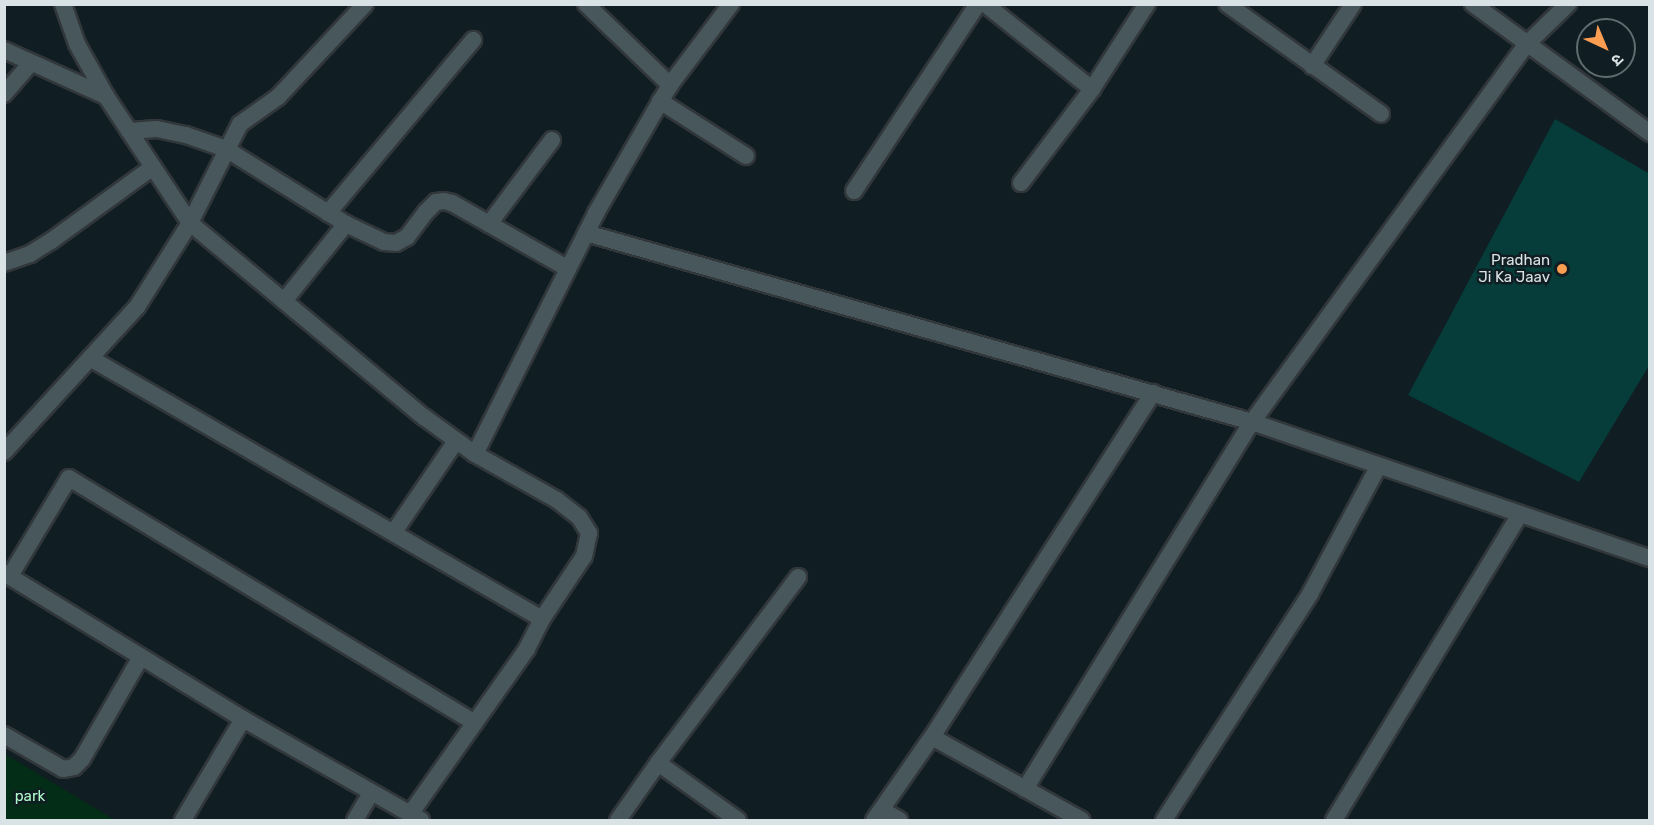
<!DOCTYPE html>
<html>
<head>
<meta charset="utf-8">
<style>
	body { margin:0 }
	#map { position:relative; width:1654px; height:825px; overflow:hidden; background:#101d22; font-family:Rubik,"Noto Sans Devanagari",sans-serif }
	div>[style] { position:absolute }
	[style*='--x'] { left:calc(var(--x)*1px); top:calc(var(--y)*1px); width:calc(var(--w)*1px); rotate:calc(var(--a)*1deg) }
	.green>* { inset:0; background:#042d18 }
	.building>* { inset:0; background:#063c39 }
	.roads { filter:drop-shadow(2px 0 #31373b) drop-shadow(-2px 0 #31373b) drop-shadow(0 2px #31373b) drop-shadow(0 -2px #31373b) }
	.minor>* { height:16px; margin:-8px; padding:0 8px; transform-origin:8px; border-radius:8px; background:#48575c }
	.dots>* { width:16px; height:16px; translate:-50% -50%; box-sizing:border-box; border:3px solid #101d22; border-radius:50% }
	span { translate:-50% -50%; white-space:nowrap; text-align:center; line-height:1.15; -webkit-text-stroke:5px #101d22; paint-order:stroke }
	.poi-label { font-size:15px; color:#d9e2e5 }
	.right { translate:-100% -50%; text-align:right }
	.park-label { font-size:15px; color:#aff8ca }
	.frame { position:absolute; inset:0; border:6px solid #d9e2e5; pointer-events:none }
	.north { position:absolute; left:1576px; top:18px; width:60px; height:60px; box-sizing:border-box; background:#101d22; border:2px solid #606c70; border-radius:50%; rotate:136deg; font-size:16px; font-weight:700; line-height:24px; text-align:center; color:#d9e2e5 }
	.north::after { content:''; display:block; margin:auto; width:21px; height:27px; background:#fb9e52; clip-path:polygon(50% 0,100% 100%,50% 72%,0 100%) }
</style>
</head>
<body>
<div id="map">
	<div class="green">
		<div style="clip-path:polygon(4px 754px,5px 754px,115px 820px,5px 820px)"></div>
	</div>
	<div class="building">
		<div style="clip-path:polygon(1555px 119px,1650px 174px,1650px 364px,1579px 482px,1408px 395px)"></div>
	</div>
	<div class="roads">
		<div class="minor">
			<div style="--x:63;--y:4;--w:42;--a:70.7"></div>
			<div style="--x:77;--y:44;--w:60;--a:60.9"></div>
			<div style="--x:106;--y:96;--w:152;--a:56.5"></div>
			<div style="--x:190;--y:223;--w:304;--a:39.7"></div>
			<div style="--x:424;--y:417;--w:63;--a:36"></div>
			<div style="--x:475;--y:454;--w:94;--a:29.3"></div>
			<div style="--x:557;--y:500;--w:28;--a:38"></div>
			<div style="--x:579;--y:517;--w:19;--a:58"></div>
			<div style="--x:589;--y:533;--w:24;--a:102"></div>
			<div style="--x:584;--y:556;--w:76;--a:123.7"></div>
			<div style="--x:542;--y:619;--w:34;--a:117"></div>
			<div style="--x:527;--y:649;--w:202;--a:125.3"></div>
			<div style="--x:586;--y:4;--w:117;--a:44"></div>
			<div style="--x:985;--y:4;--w:137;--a:38.5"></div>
			<div style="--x:1227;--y:4;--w:189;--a:35.5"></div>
			<div style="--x:1473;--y:4;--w:219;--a:36.1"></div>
			<div style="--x:4;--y:50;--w:112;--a:24.3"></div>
			<div style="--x:1312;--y:66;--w:74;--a:-56.5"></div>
			<div style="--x:4;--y:94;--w:41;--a:-48.9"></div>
			<div style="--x:660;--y:101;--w:102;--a:32.6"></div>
			<div style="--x:129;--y:131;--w:28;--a:-4"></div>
			<div style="--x:157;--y:129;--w:30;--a:12"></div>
			<div style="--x:186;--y:135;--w:42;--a:19.3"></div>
			<div style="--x:226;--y:149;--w:142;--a:32"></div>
			<div style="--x:346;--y:224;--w:42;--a:25.3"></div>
			<div style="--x:384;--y:242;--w:12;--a:5"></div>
			<div style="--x:396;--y:243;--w:13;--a:-29"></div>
			<div style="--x:407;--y:237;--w:31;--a:-53"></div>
			<div style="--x:426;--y:212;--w:14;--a:-45"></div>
			<div style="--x:436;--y:202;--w:8;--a:-7"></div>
			<div style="--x:444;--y:201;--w:8;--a:14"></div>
			<div style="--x:452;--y:203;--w:132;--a:29.5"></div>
			<div style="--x:1021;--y:183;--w:118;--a:-52.9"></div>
			<div style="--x:1092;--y:89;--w:101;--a:-57.1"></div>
			<div style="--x:854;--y:191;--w:224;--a:-56.5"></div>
			<div style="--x:328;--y:213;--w:226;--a:-50"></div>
			<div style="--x:489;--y:224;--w:105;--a:-53.1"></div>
			<div style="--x:586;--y:233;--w:692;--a:15.84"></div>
			<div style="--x:1252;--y:422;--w:421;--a:18.9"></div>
			<div style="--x:4;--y:263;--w:28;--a:-19"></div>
			<div style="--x:30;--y:254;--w:25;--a:-32"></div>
			<div style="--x:51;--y:241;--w:126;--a:-36"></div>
			<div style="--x:284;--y:301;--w:99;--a:-51.2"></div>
			<div style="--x:90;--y:358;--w:522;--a:30"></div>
			<div style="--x:4;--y:452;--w:197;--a:-47.5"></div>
			<div style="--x:137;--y:307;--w:99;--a:-57.8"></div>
			<div style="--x:190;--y:223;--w:111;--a:-63.2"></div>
			<div style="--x:240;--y:124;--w:47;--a:-35.4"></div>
			<div style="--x:278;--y:97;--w:127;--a:-46.9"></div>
			<div style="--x:475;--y:454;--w:270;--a:-63.3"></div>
			<div style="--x:596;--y:213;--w:148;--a:-60"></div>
			<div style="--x:670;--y:85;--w:101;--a:-53"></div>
			<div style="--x:394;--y:532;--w:110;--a:-55.7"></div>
			<div style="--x:4;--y:573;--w:280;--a:31.4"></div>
			<div style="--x:243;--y:719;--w:205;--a:29.6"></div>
			<div style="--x:10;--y:576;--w:114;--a:-59"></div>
			<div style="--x:69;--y:478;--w:474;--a:31.1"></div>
			<div style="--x:4;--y:735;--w:68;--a:30"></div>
			<div style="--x:63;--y:769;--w:11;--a:-10"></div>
			<div style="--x:74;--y:767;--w:11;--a:-45"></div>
			<div style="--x:82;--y:759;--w:118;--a:-60"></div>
			<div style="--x:932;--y:737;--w:409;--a:-57.3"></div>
			<div style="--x:658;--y:763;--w:98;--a:35.5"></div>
			<div style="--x:1025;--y:789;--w:432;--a:-58.3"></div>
			<div style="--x:1252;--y:422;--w:466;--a:-54"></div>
			<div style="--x:1526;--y:45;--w:59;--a:-44.3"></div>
			<div style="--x:882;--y:810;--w:20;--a:30"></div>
			<div style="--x:183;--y:820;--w:117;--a:-59.3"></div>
			<div style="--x:355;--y:820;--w:31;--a:-59"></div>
			<div style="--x:618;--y:820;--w:70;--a:-54.9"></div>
			<div style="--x:658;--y:763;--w:233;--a:-53"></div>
			<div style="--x:874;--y:820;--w:101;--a:-55.1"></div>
			<div style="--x:932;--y:737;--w:171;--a:29"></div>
			<div style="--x:1164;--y:820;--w:269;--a:-57.1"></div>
			<div style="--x:1310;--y:594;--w:144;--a:-61.8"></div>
			<div style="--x:1334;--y:820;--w:358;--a:-58.7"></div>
		</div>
	</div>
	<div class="dots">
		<div style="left:1562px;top:269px;background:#fb9e52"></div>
	</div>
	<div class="poi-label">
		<span class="right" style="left:1550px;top:269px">Pradhan<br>Ji Ka Jaav</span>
	</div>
	<div class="park-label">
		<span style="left:30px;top:797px">park</span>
	</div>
	<div class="frame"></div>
	<div class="north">उ</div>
</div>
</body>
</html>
